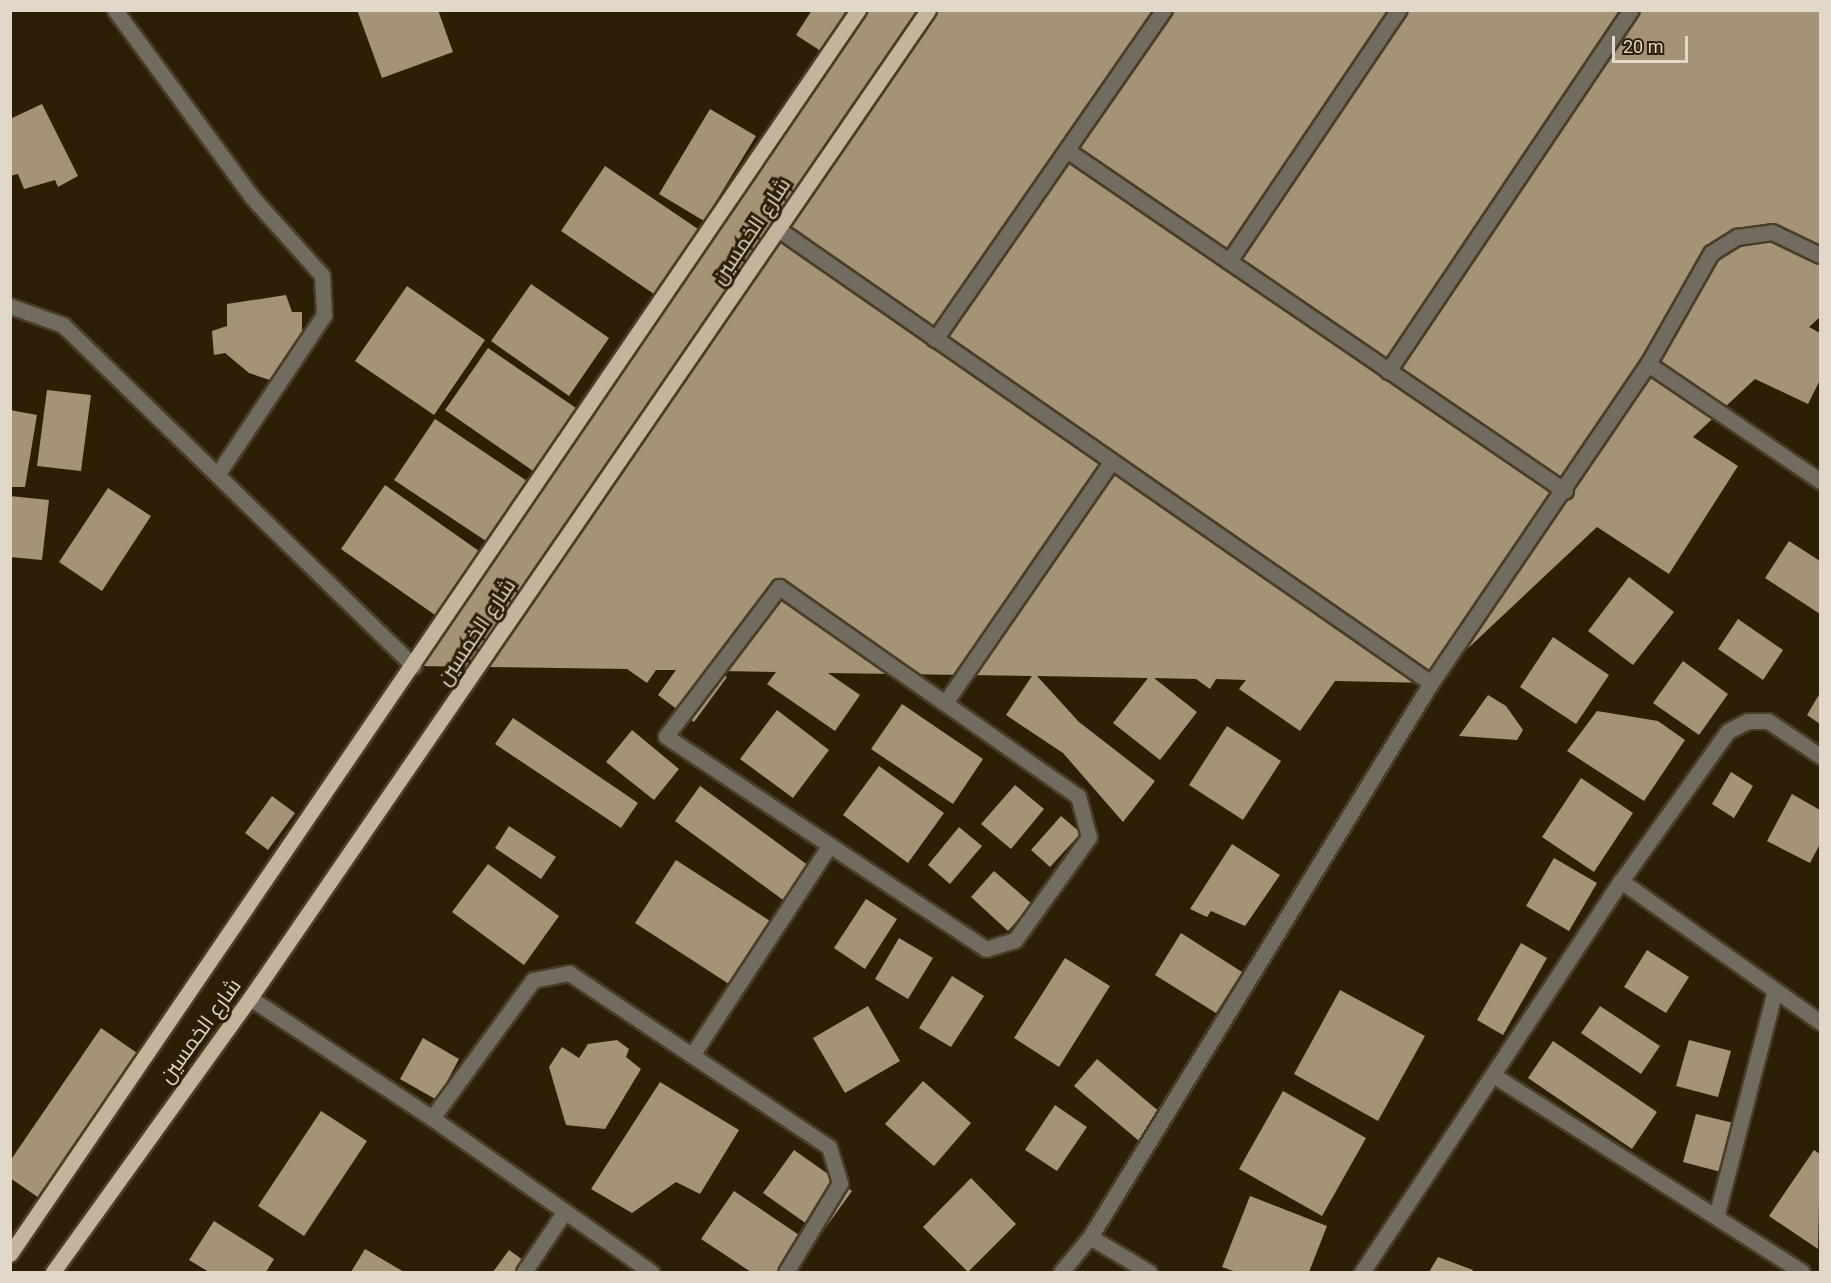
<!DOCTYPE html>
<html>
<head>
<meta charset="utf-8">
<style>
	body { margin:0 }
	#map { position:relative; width:1831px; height:1283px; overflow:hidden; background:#2d1f06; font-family:Roboto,Cairo,sans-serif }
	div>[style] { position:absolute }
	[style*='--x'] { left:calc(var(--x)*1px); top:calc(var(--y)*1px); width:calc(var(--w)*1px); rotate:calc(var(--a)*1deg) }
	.building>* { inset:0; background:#a59378 }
	.roads { filter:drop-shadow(2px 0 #4a3d25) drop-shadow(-2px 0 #4a3d25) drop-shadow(0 2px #4a3d25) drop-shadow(0 -2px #4a3d25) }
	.minor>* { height:15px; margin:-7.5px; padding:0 7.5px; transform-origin:7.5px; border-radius:7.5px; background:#726b5f }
	.major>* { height:15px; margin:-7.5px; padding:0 7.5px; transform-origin:7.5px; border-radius:7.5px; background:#c4b49c }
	span { translate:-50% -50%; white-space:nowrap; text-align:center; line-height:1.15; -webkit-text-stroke:6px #2d1f06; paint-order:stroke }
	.street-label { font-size:21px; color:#e2d8ca }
	.frame { position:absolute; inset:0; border:12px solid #e2d8ca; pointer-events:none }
	.scale { position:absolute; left:1612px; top:36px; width:76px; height:27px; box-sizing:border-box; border:3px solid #e2d8ca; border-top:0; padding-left:8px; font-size:18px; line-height:21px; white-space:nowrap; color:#e2d8ca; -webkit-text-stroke:4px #2d1f06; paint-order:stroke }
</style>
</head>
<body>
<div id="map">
	<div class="building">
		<div style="clip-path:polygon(357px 10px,438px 10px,453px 52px,382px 78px)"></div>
		<div style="clip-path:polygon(812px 10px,1820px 10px,1820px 317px,1809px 327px,1820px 333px,1820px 380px,1808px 404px,1755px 379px,1693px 437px,1738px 466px,1669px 574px,1597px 527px,1431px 683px,1335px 681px,1300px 731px,1239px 689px,1246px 680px,1216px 679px,1210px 689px,1196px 679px,1154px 678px,1197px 712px,1160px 760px,1113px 723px,1148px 678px,1037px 676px,1079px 722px,1155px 781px,1123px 822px,1063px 753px,1006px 715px,1032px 676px,828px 673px,860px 695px,835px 731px,767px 684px,776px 672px,719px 671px,727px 677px,694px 722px,658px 695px,676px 670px,656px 670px,647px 683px,627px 669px,414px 666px,827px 55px,796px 35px)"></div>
		<div style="clip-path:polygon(42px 104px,78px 176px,58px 187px,55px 180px,24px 189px,18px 174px,10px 176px,10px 119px)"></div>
		<div style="clip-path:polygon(710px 109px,756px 136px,704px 221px,659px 194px)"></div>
		<div style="clip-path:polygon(605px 166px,698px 229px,654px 294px,561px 231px)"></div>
		<div style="clip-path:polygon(531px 284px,609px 338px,569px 396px,491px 341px)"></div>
		<div style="clip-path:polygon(407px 286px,485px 340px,434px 415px,355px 361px)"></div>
		<div style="clip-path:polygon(286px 295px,292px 312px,302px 312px,302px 335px,276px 382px,249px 373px,225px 353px,214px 355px,212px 331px,227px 326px,227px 304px)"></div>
		<div style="clip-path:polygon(488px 348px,579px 410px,536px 473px,445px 410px)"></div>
		<div style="clip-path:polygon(47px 390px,91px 395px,81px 471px,37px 466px)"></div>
		<div style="clip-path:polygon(10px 410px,37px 415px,25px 487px,10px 487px)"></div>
		<div style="clip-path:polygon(435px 419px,530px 483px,489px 543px,394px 480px)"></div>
		<div style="clip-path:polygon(385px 485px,479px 551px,435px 615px,341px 549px)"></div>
		<div style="clip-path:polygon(108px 488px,151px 516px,102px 591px,59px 562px)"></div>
		<div style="clip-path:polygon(10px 496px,49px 500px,42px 560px,10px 557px)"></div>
		<div style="clip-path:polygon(1789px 541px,1820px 561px,1820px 614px,1765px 578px)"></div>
		<div style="clip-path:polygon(1629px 577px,1674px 612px,1633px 665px,1588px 631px)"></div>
		<div style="clip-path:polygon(1738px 619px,1783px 650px,1763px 680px,1718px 649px)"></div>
		<div style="clip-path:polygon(1553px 637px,1609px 675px,1576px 724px,1520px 687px)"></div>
		<div style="clip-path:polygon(1683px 661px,1728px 694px,1699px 735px,1653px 703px)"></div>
		<div style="clip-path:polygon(1820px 693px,1820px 724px,1807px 715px)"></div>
		<div style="clip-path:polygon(1488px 695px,1506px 706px,1523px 730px,1517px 740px,1459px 736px)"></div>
		<div style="clip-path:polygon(902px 704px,983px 759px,953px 804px,871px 749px)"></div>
		<div style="clip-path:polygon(777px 710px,829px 750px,793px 798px,740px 759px)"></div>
		<div style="clip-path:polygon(1597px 711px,1658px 721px,1685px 740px,1644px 801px,1567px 751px)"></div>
		<div style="clip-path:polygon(513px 718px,638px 803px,621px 828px,495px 744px)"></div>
		<div style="clip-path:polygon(1227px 726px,1281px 761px,1243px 820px,1189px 785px)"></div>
		<div style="clip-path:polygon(632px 730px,679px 769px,654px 800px,606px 762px)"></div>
		<div style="clip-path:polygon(879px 766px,944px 813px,908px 863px,843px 815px)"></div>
		<div style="clip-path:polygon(1731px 772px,1753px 786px,1734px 818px,1712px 804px)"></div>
		<div style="clip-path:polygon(1581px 778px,1633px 813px,1594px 872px,1542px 837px)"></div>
		<div style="clip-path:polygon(1015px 785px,1044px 809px,1011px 849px,981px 824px)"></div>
		<div style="clip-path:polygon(700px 786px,820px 874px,794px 908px,675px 821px)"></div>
		<div style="clip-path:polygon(1792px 794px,1820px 810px,1820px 844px,1810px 863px,1767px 841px)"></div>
		<div style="clip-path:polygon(272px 796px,295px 813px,268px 850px,245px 833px)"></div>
		<div style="clip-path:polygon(1061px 816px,1081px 833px,1050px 867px,1031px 850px)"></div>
		<div style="clip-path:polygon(509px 826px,556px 857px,541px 879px,495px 848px)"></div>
		<div style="clip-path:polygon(959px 827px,982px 846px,950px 884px,928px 865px)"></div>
		<div style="clip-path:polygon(1232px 844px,1280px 875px,1245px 926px,1211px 911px,1207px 917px,1190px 909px)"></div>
		<div style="clip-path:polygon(1554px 858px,1597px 883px,1569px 931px,1526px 906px)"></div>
		<div style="clip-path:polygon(676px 860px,770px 921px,729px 984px,635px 923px)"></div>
		<div style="clip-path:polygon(488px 864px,559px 916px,524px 965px,452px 912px)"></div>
		<div style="clip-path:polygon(994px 871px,1032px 904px,1008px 931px,971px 897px)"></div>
		<div style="clip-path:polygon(866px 899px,897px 919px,865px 969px,834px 948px)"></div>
		<div style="clip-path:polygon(1181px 933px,1242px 972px,1216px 1013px,1155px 975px)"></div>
		<div style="clip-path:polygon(899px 938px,933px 958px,908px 999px,875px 979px)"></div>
		<div style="clip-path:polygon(1521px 943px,1547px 958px,1503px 1035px,1477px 1020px)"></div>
		<div style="clip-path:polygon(1647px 950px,1689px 977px,1666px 1013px,1624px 987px)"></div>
		<div style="clip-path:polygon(1065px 958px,1110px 986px,1059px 1067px,1014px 1038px)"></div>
		<div style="clip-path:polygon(952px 976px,984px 996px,951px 1047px,919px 1028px)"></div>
		<div style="clip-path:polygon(1340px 990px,1425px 1036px,1378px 1121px,1294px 1074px)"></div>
		<div style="clip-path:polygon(868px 1006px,900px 1061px,845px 1093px,813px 1038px)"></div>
		<div style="clip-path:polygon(1600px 1006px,1660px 1046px,1641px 1074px,1581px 1033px)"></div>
		<div style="clip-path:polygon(101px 1028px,140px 1055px,42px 1200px,10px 1178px,10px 1161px)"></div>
		<div style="clip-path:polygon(423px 1038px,459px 1059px,437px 1100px,400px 1079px)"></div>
		<div style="clip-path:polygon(617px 1040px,629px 1049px,626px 1057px,641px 1069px,605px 1129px,566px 1125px,549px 1067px,562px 1047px,579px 1058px,588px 1044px)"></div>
		<div style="clip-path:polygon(1689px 1040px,1731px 1051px,1718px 1097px,1676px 1086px)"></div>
		<div style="clip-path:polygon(1553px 1041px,1657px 1112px,1632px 1149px,1528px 1078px)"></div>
		<div style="clip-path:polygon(1097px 1059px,1168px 1119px,1145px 1146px,1074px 1086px)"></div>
		<div style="clip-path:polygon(923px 1081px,971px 1123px,934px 1166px,885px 1124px)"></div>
		<div style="clip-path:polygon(660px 1082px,739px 1130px,700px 1194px,676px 1182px,632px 1213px,591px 1189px)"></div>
		<div style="clip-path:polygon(1283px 1091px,1366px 1138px,1322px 1216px,1239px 1169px)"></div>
		<div style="clip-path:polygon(1055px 1105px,1087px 1127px,1057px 1171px,1025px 1150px)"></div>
		<div style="clip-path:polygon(321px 1111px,367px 1141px,304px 1236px,258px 1206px)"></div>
		<div style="clip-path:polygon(1696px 1114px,1734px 1123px,1721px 1172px,1683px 1162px)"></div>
		<div style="clip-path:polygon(794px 1150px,852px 1191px,821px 1234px,763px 1193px)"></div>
		<div style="clip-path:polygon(1814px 1150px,1820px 1154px,1818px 1249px,1769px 1216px)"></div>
		<div style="clip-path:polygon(971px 1178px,1016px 1224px,968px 1272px,923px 1227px)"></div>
		<div style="clip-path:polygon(734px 1191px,808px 1241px,787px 1272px,751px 1272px,701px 1239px)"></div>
		<div style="clip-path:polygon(1250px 1196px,1327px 1226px,1309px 1272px,1236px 1272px,1222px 1267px)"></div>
		<div style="clip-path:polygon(214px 1221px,274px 1259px,266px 1272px,209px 1272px,189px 1260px)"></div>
		<div style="clip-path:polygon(365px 1249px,404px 1272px,351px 1272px)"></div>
		<div style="clip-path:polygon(509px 1250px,540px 1272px,493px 1272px)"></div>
		<div style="clip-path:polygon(1438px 1257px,1473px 1270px,1472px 1272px,1429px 1272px)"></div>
	</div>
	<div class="roads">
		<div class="minor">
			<div style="--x:115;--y:10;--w:230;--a:53.8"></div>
			<div style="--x:251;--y:196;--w:106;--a:48.1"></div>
			<div style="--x:322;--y:275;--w:40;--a:87.1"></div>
			<div style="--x:324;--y:315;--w:189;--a:123.8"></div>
			<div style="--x:1068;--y:151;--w:602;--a:34.38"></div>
			<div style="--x:778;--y:229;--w:795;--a:34.81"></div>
			<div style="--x:1229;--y:261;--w:303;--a:-56"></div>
			<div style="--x:10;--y:306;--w:56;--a:19.7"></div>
			<div style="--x:63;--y:325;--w:489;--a:44.2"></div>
			<div style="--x:935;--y:339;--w:401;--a:-55.2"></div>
			<div style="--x:1648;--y:364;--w:208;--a:34.2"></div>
			<div style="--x:1388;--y:371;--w:435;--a:-56.1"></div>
			<div style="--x:779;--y:587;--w:365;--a:35"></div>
			<div style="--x:1078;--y:796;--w:42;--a:75"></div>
			<div style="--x:1089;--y:837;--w:127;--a:125.7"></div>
			<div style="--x:1015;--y:940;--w:30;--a:163"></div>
			<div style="--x:986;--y:949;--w:384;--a:-146.4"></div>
			<div style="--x:666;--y:736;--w:187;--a:-52.8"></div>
			<div style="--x:947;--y:700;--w:290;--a:-55.4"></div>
			<div style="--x:1621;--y:881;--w:244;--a:35.3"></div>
			<div style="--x:250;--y:998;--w:218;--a:33.4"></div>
			<div style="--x:432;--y:1118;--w:268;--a:35.1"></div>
			<div style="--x:692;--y:1055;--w:251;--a:-56.7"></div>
			<div style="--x:1493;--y:1075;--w:366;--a:32.5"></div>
			<div style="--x:432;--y:1118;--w:171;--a:-53.8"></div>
			<div style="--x:533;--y:980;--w:37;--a:-11"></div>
			<div style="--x:569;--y:973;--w:313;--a:33.8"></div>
			<div style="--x:829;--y:1147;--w:38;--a:73"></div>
			<div style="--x:840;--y:1183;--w:104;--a:121.2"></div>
			<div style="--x:1716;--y:1217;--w:234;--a:-75.4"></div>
			<div style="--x:1090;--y:1237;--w:69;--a:30.7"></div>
			<div style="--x:524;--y:1272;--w:70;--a:-56.1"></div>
			<div style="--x:1061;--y:1272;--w:45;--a:-50.4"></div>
			<div style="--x:1090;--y:1237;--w:651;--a:-58.39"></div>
			<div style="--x:1431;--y:683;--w:386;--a:-55.8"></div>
			<div style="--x:1648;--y:364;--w:128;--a:-60.4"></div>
			<div style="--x:1711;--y:253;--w:31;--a:-32"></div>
			<div style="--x:1737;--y:237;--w:35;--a:-8"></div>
			<div style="--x:1772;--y:232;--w:53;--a:25.6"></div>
			<div style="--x:1362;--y:1272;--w:469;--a:-56.5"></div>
			<div style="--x:1621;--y:881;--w:184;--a:-54.5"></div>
			<div style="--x:1728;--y:731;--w:22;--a:-27"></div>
			<div style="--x:1748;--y:721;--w:20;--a:0"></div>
			<div style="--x:1768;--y:721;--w:63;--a:33.9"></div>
		</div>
		<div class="major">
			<div style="--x:10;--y:1254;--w:1506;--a:-55.72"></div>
			<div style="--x:53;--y:1272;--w:337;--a:-54.3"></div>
			<div style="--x:250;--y:998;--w:1198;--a:-55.54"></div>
		</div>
	</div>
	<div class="street-label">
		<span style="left:751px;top:231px;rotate:-56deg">شارع الخمسين</span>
		<span style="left:476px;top:632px;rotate:-56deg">شارع الخمسين</span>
		<span style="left:200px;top:1031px;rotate:-54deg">شارع الخمسين</span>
	</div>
	<div class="frame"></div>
	<div class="scale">20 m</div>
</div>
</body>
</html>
